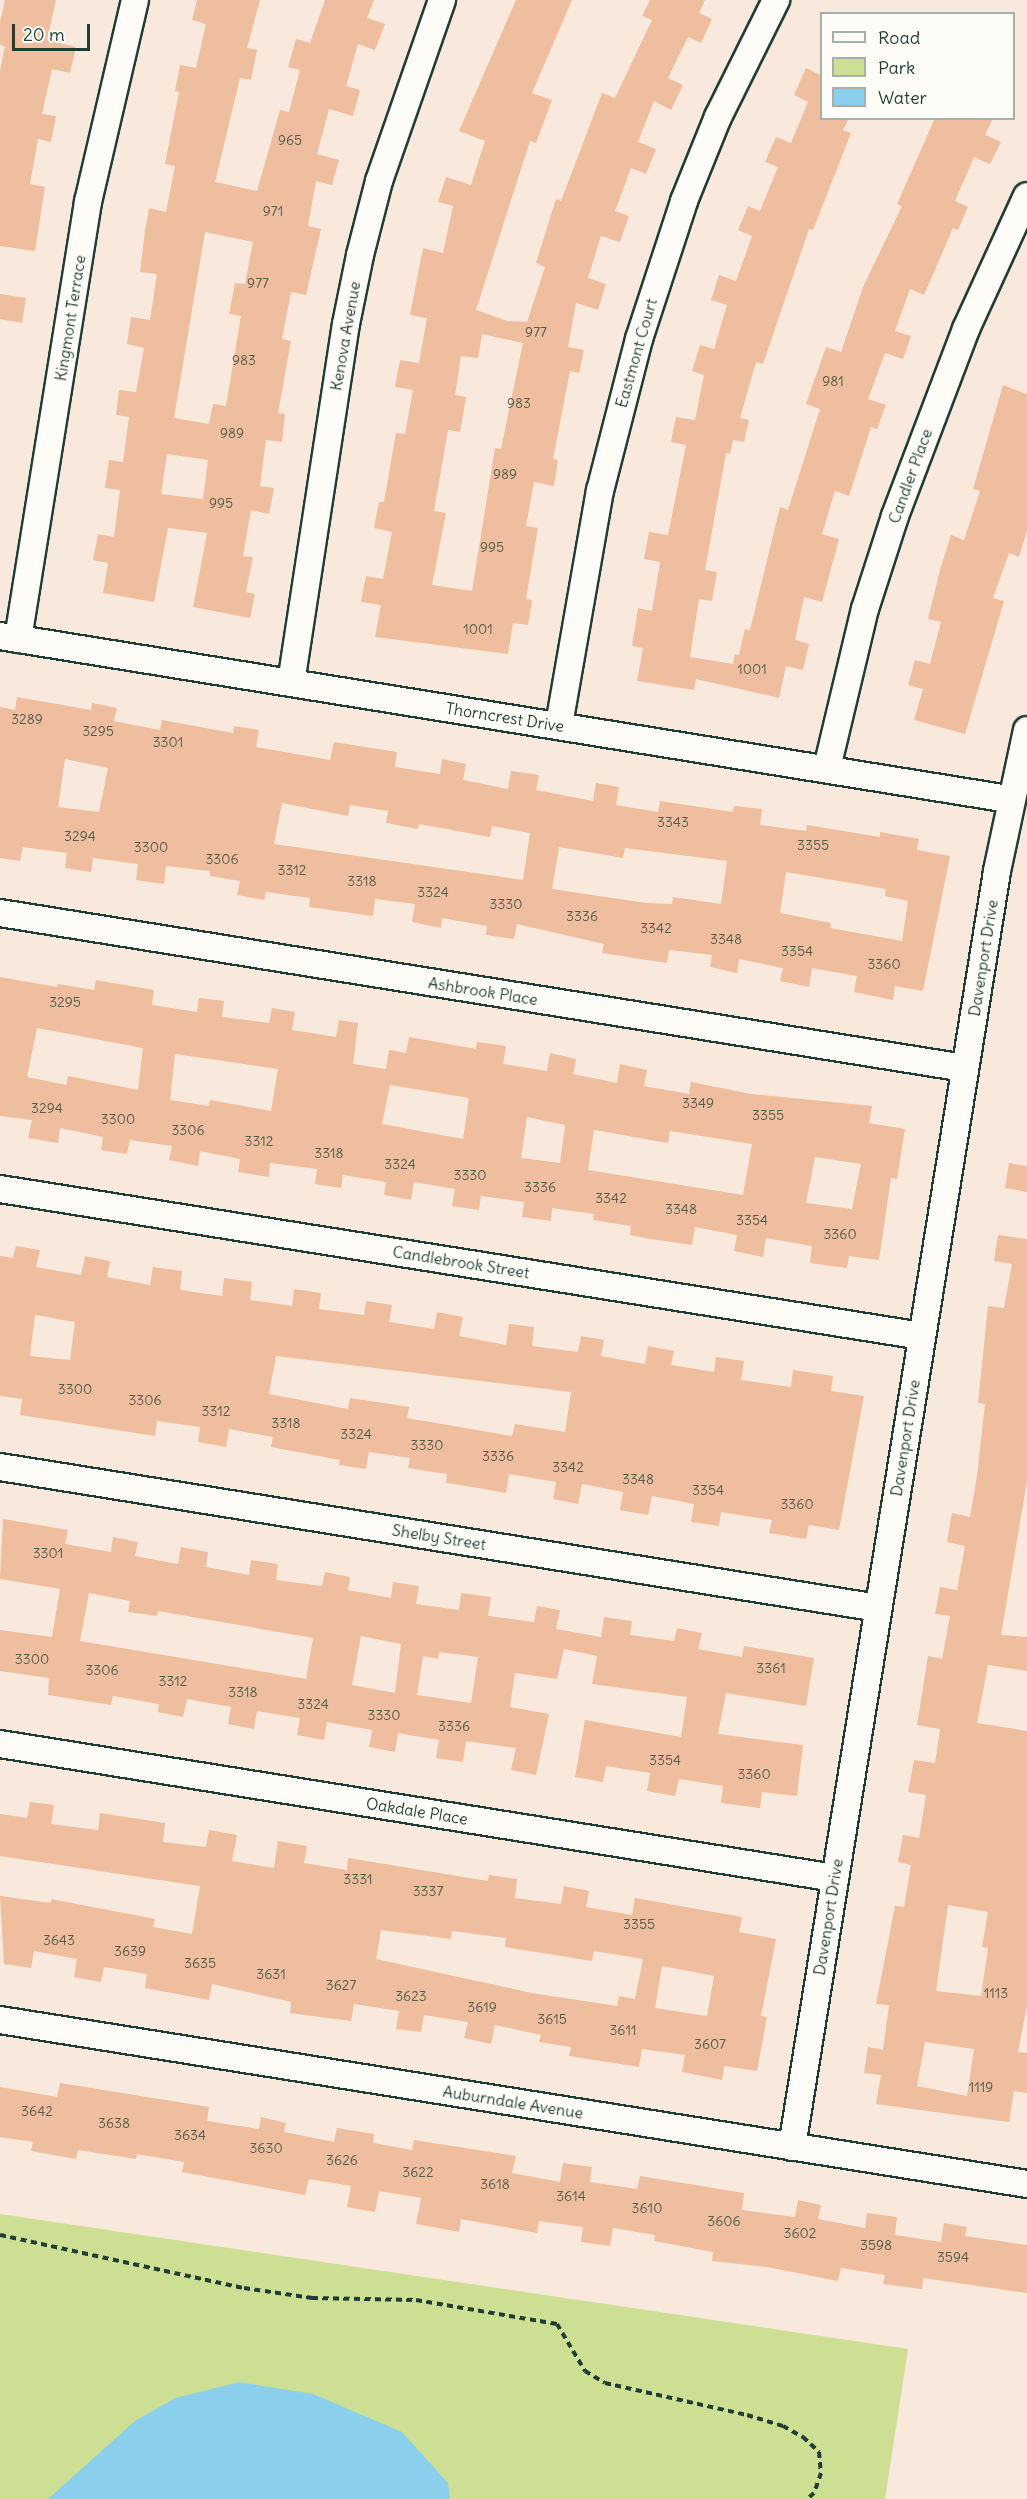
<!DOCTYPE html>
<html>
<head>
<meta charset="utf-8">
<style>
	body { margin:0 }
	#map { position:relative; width:1027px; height:2499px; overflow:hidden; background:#f8e9dc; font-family:Delius,sans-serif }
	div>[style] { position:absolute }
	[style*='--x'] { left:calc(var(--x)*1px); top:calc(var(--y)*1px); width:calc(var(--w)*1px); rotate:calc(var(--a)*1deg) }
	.green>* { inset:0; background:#cddf93 }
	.water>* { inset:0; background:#8ad0ec }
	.building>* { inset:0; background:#eebe9e }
	.path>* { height:4px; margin-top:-2px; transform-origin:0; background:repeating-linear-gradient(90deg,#1f3d34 0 6px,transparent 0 10.5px) }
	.roads { filter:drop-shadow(2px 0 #1f3d34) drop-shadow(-2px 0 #1f3d34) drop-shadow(0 2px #1f3d34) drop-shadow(0 -2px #1f3d34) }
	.minor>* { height:26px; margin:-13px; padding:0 13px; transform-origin:13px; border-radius:13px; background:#fdfcf7 }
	span { translate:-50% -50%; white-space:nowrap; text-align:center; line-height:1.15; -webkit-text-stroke:5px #fdfcf7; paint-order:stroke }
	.number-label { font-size:14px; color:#535d4e }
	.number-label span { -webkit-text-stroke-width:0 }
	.street-label { font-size:16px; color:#1f3d34 }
	.legend { position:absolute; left:820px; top:12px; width:195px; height:108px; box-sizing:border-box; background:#fdfcf7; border:2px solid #a4b0a9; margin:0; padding:8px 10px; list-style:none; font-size:18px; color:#1f3d34 }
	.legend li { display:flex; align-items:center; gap:12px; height:30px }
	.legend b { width:30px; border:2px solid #a4b0a9 }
	.scale { position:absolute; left:12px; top:24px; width:78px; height:27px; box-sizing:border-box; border:3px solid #1f3d34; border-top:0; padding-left:8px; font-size:18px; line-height:21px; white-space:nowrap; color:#1f3d34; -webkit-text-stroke:4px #fdfcf7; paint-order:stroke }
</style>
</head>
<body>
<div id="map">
	<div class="green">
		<div style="clip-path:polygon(0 2214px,908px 2349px,885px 2499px,0 2499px)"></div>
	</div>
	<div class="water">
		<div style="clip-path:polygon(239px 2382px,313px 2394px,402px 2432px,448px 2483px,450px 2499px,48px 2499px,135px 2421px,175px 2398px)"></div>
	</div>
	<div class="building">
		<div style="clip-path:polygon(5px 0,56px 0,47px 40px,76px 47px,70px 73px,52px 69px,42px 114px,56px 116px,51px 142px,38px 139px,30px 184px,45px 187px,35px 251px,0 246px,0 71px,5px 46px,0 45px,0 22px)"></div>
		<div style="clip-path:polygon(evenodd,197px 0,260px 0,247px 48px,257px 50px,251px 80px,240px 78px,215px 182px,257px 191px,280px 110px,289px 112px,300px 70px,288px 67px,296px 39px,310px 43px,325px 0,374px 0,367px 18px,385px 24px,375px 50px,358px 44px,346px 86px,360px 90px,353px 116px,329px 109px,317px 154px,339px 160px,332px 185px,316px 181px,308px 226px,321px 229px,306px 295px,291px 292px,282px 339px,291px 341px,278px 413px,285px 414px,282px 442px,266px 440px,260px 486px,274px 488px,269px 514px,251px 510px,243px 556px,253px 557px,246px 592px,255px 594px,250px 618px,193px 607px,207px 533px,168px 528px,154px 602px,103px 593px,108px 563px,93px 560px,98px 534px,114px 537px,120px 490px,105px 488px,109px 460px,123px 462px,129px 417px,116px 415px,119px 390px,136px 392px,144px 348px,127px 344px,131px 317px,150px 320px,157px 274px,140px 272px,145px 231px,149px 208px,166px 212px,175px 166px,165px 164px,179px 92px,175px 91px,180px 65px,196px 68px,206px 24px,192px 20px,197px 0,205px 232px,253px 242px,245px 284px,235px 283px,229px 314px,241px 316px,226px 406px,213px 404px,209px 424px,174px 418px,205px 232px,197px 0,167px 454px,208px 460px,203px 499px,161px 494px,167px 454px)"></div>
		<div style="clip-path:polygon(evenodd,516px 0,572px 0,532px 93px,552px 100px,536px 143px,530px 141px,476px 310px,507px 321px,527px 322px,545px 267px,536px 263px,556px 199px,561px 201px,602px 93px,615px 98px,652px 20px,642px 16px,650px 0,705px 0,699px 13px,712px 19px,701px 43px,688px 37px,668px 78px,683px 85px,671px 110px,654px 101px,638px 142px,656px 149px,646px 174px,631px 168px,615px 211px,629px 216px,620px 242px,601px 236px,588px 278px,606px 284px,598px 310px,576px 303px,568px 347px,584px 350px,579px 373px,570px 371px,553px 459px,558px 460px,554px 486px,534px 482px,526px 526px,538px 528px,526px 599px,532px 600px,528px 625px,513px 623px,508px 654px,375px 637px,381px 605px,361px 602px,366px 576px,383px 579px,392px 532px,374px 528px,379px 502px,384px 502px,396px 433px,405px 434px,413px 390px,395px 387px,400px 360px,419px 363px,427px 318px,410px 315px,423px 248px,443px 253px,453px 206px,438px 202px,446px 177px,471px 185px,485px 141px,459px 131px,516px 0,482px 334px,523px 343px,501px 449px,495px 448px,472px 591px,432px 585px,446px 513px,434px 511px,448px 430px,460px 432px,466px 397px,455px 395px,461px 356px,478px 358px,482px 334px)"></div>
		<div style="clip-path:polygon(806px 68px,820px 75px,822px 71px,822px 118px,849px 118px,843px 130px,851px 133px,813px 230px,809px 229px,763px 364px,756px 362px,740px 418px,749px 420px,744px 442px,733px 440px,730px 454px,726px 453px,705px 570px,717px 572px,712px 601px,699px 599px,690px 657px,733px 664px,735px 654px,739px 655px,745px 629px,750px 630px,780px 507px,788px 510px,820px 409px,806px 404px,826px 347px,841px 352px,863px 287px,902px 206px,897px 204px,935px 118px,993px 118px,985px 135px,1001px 142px,990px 164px,974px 157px,955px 201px,968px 207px,958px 230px,953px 228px,924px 295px,910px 289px,895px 331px,911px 336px,903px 359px,885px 353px,868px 399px,886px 405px,877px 429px,871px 427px,849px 496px,835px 491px,822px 534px,839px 539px,822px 602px,804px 597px,795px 640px,809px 644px,803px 670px,786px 666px,779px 698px,696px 679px,694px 690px,637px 681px,643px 648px,632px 646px,638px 608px,652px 611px,660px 562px,644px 559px,649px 532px,668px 535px,686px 445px,671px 442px,676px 417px,695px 420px,704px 375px,692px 371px,700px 345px,714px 349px,727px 305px,711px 300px,719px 275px,736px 281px,752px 236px,738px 230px,748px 206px,760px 211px,778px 167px,765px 162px,776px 137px,791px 143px,808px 102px,794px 95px)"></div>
		<div style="clip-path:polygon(0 294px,26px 298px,22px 323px,0 319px)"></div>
		<div style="clip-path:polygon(1003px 385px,1027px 394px,1027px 531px,1019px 557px,1009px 553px,993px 598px,1004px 601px,965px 734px,914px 720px,923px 689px,908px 685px,915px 660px,930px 664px,941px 622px,928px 619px,940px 570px,951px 535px,964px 540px,980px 491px,973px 489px)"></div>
		<div style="clip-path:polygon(evenodd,17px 697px,91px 710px,92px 703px,117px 708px,114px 721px,160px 730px,162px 720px,233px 733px,234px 726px,259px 730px,256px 747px,330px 760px,334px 742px,397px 752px,395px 767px,440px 774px,442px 759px,466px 764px,463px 780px,508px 789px,511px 771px,539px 775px,536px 790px,593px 801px,596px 783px,619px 787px,616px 805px,658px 812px,660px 801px,733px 812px,734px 806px,762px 809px,760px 825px,806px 831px,807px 825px,880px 837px,880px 832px,919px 839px,917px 850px,950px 856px,923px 991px,895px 986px,893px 1000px,854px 992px,857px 976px,812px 968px,809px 987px,780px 981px,783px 968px,739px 959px,737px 973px,710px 967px,712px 955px,669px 950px,667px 963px,602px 953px,604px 944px,517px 924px,514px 939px,486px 935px,487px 926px,442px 918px,441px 928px,412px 922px,415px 904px,375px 899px,373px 916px,309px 907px,310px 898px,266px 892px,264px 900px,237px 895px,240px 881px,210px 876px,210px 871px,166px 866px,164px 884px,136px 880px,138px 864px,93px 858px,91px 872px,65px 868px,67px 853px,23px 847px,20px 861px,0 858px,0 707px,15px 710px,17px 697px,65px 759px,108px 768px,99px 812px,58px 807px,65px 759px,17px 697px,282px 803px,348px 816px,350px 805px,388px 811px,386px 823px,418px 829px,419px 824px,490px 837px,492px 826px,530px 833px,523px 880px,274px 844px,282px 803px,17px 697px,559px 847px,623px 858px,625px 848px,727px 861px,721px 904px,673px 897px,672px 904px,646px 903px,552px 889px,559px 847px,17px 697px,786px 872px,886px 889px,885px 896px,908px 901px,902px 941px,830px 928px,831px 923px,780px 913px,786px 872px)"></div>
		<div style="clip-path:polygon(evenodd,0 977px,57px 987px,58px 984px,94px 990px,96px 980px,154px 990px,152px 1005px,197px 1012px,199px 998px,224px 1001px,222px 1017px,269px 1023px,272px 1008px,295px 1012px,292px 1030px,336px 1037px,339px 1020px,358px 1023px,353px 1064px,386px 1069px,389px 1050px,406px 1053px,409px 1037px,476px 1049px,477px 1042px,506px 1046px,503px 1064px,547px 1071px,550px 1053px,576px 1059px,573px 1074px,617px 1083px,620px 1064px,647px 1070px,644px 1086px,689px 1094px,691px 1082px,751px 1094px,872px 1106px,869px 1123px,905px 1129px,897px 1179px,891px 1178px,879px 1260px,849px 1256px,847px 1268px,810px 1263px,812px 1246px,766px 1238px,763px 1257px,734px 1251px,737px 1235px,695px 1227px,692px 1245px,651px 1239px,630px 1235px,631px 1226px,593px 1220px,594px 1214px,552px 1208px,551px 1221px,522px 1217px,524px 1202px,481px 1196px,479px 1210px,452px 1206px,455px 1189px,414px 1182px,411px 1200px,384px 1195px,386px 1182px,343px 1175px,341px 1188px,315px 1184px,317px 1169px,270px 1163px,269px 1177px,238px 1172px,240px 1159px,200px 1151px,198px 1166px,169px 1160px,172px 1146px,130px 1140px,127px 1154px,101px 1150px,103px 1137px,60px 1128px,58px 1143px,28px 1138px,32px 1120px,0 1116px,0 977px,37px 1028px,143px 1048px,138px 1090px,68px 1076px,66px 1085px,27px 1077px,37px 1028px,0 977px,175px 1054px,278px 1069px,271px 1111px,210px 1100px,209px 1106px,170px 1100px,175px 1054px,0 977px,390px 1085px,469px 1098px,463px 1139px,382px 1124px,390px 1085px,0 977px,527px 1117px,565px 1125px,560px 1163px,521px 1158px,527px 1117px,0 977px,594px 1130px,668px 1143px,670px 1131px,752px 1144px,743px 1195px,588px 1170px,594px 1130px,0 977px,815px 1157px,861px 1164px,852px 1209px,806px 1203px,815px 1157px)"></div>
		<div style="clip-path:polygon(1009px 1163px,1027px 1166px,1027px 1192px,1005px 1188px)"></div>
		<div style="clip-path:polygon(evenodd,998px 1235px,1027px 1239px,1027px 1481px,1001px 1635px,1027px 1637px,1027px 1671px,988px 1665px,977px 1723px,1027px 1731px,1027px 2006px,1018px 2052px,1027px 2053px,1027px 2093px,1014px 2091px,1009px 2122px,876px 2104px,881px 2075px,864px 2073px,868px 2047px,883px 2050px,889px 2005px,876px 2004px,895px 1906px,904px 1907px,911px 1865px,898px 1862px,903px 1835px,919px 1838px,926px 1795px,908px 1792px,914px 1760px,935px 1763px,940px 1729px,917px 1725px,928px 1656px,942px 1659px,950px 1616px,935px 1614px,940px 1587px,957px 1590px,965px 1546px,947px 1542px,952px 1513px,970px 1517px,977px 1476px,985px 1404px,978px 1403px,988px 1306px,1004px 1308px,1012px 1264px,994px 1261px,998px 1235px,948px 1905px,988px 1912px,982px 1947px,988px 1948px,981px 1996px,936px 1991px,948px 1905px,998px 1235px,925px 2042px,974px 2049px,967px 2096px,917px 2086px,925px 2042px)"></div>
		<div style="clip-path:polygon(evenodd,16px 1246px,40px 1250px,36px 1267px,81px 1275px,85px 1256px,110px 1261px,107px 1277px,150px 1285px,153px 1267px,182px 1271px,180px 1290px,222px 1296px,224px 1278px,252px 1282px,250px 1300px,292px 1306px,294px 1289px,321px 1293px,319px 1309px,364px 1315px,366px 1301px,392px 1305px,389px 1322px,434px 1329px,437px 1312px,463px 1317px,459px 1336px,506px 1345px,509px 1324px,534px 1327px,532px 1346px,578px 1352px,581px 1336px,604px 1340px,601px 1356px,645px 1364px,648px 1346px,674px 1351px,671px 1365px,714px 1372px,716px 1357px,744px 1361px,741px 1380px,791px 1387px,793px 1370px,833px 1376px,831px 1391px,864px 1396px,839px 1530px,809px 1525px,806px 1539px,769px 1533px,772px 1520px,721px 1512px,719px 1526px,691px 1522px,694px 1504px,652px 1496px,648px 1515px,620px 1510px,623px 1492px,582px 1484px,578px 1504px,553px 1499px,556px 1482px,509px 1474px,506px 1493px,479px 1488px,446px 1483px,447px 1474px,408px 1468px,410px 1458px,369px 1452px,366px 1469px,339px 1465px,340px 1460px,271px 1447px,273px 1437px,229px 1429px,226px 1447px,198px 1442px,200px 1427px,157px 1421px,155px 1436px,20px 1415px,22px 1399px,0 1396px,0 1256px,13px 1258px,16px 1246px,35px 1315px,75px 1322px,70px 1360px,30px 1356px,35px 1315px,16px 1246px,276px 1356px,571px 1392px,565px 1432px,515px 1424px,512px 1436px,407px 1418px,409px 1407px,350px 1398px,348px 1409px,269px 1394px,276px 1356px)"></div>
		<div style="clip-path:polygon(evenodd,3px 1519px,68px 1530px,65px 1544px,111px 1552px,113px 1537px,138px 1542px,135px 1556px,178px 1564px,181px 1547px,208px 1552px,206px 1567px,249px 1575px,251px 1560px,278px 1564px,276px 1580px,322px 1586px,325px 1572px,350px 1577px,348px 1590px,391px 1598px,393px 1582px,419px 1586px,416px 1604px,459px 1610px,461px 1593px,491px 1597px,488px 1616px,534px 1622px,537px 1606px,560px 1610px,556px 1629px,601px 1637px,604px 1617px,632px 1621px,630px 1635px,674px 1641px,677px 1628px,702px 1633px,698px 1649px,742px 1657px,744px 1646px,814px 1658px,806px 1706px,726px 1693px,718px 1734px,803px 1745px,797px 1796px,762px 1792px,760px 1808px,721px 1803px,723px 1786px,679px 1779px,675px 1796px,647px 1791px,650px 1773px,606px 1766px,603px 1782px,575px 1777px,585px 1720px,681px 1737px,687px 1697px,592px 1684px,597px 1656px,564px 1649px,557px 1679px,515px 1673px,510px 1707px,549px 1714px,536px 1775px,511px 1770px,516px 1748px,466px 1741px,463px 1762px,436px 1758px,439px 1740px,398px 1733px,395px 1752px,369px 1747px,372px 1730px,327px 1722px,324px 1740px,297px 1735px,300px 1718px,257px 1711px,254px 1729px,228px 1724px,231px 1707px,187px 1699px,183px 1717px,158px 1712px,159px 1704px,113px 1696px,111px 1705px,48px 1695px,49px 1678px,0 1671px,0 1630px,52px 1637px,60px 1589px,0 1579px,3px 1519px,89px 1593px,130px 1601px,128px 1612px,157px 1616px,158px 1611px,313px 1638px,306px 1679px,80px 1641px,89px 1593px,3px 1519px,361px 1636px,401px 1644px,395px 1693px,352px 1685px,361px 1636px,3px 1519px,439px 1652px,478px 1657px,471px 1703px,417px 1695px,423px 1656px,438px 1659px,439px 1652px)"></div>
		<div style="clip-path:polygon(evenodd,30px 1802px,54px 1805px,51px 1824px,98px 1830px,100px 1813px,165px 1823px,163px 1842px,206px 1847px,209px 1830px,237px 1835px,232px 1861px,274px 1868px,278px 1841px,307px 1846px,304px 1863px,347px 1870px,348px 1858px,488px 1881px,489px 1875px,517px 1879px,515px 1898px,561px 1904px,564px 1886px,589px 1891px,586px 1907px,632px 1915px,635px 1898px,742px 1917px,739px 1932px,776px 1939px,761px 2016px,767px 2017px,757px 2071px,724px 2066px,722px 2080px,682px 2072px,685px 2055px,642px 2049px,639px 2067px,569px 2056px,571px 2047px,539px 2042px,541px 2035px,495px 2025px,491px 2044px,464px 2038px,468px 2022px,424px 2015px,421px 2032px,396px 2029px,399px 2011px,354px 2004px,351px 2021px,290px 2013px,291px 2002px,212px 1984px,209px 2000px,145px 1988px,147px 1974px,104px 1967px,101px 1982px,74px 1977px,77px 1959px,34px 1951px,31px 1968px,4px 1964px,0 1896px,51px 1903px,51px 1899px,155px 1919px,153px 1927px,192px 1934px,200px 1886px,0 1856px,0 1814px,27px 1818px,30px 1802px,381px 1930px,451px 1939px,452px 1931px,506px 1938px,505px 1947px,592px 1961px,594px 1951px,643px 1959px,635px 1999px,619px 1996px,617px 2006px,532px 1993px,376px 1959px,381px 1930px,30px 1802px,662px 1966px,714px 1976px,707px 2016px,655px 2008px,662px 1966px)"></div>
		<div style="clip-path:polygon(60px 2083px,209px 2107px,207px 2121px,259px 2129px,261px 2117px,286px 2123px,284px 2132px,334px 2142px,337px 2128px,374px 2134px,373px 2143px,412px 2150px,414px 2140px,516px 2156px,512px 2173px,560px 2182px,563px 2163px,592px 2167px,590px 2182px,637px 2189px,640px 2176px,744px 2193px,742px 2210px,795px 2217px,798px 2200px,821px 2205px,818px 2219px,865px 2228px,867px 2213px,897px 2217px,895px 2235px,941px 2242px,944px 2223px,967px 2227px,965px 2236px,1027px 2245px,1027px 2293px,923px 2278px,922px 2289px,883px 2284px,885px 2275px,841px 2268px,838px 2281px,767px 2267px,712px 2261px,713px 2252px,654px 2241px,655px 2235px,613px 2228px,610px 2246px,581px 2242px,583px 2227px,539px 2221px,537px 2233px,461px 2219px,459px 2232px,416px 2224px,421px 2198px,379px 2191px,375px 2212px,347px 2207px,351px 2186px,309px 2179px,305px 2195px,182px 2172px,184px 2162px,137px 2154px,136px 2159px,78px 2150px,76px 2159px,31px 2151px,33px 2142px,0 2137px,0 2087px,57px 2097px)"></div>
	</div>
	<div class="path">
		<div style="--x:0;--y:2235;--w:250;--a:12.3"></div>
		<div style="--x:244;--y:2288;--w:69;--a:8.4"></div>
		<div style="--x:312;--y:2298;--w:104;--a:1.1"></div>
		<div style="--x:416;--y:2300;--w:143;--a:9.7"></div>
		<div style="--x:557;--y:2324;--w:55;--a:59.2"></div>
		<div style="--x:585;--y:2371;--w:23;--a:31"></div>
		<div style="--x:605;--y:2383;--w:146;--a:12.7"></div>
		<div style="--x:747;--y:2415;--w:38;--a:17"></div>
		<div style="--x:783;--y:2426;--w:23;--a:29"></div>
		<div style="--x:803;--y:2437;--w:22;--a:43"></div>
		<div style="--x:819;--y:2452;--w:21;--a:85"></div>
		<div style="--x:821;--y:2473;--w:21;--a:109"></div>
		<div style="--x:814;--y:2493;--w:9;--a:139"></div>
	</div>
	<div class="roads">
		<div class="minor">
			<div style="--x:0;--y:636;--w:1022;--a:9.18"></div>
			<div style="--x:18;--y:639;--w:443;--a:-80.9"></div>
			<div style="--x:88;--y:202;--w:207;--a:-76.9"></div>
			<div style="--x:291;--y:683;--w:363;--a:-81.3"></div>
			<div style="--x:346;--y:324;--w:70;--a:-78.5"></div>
			<div style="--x:360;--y:255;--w:76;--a:-75.6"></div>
			<div style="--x:379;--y:181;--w:192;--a:-70.8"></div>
			<div style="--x:559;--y:725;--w:238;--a:-80.1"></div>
			<div style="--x:600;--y:491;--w:157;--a:-75.6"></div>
			<div style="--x:639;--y:339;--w:145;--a:-71.9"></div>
			<div style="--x:684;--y:201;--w:91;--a:-68"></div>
			<div style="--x:718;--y:117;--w:131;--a:-63.6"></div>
			<div style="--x:827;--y:768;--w:163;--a:-76.6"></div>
			<div style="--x:865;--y:609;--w:98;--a:-72.1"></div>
			<div style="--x:895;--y:516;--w:200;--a:-69.2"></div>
			<div style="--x:966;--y:329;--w:146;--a:-65.4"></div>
			<div style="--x:0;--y:913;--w:977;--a:9.13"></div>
			<div style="--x:0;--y:1189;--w:934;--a:9.06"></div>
			<div style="--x:0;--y:1467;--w:889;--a:9.12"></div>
			<div style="--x:0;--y:1744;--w:846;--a:9.12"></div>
			<div style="--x:0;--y:2020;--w:1040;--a:9.07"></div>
			<div style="--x:792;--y:2147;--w:1292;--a:-80.87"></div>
			<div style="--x:997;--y:871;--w:144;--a:-78"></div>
		</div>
	</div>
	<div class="number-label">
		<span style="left:290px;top:140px">965</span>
		<span style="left:273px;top:211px">971</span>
		<span style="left:258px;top:283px">977</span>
		<span style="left:536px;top:332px">977</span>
		<span style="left:244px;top:360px">983</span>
		<span style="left:833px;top:381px">981</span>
		<span style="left:519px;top:403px">983</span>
		<span style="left:232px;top:433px">989</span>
		<span style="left:505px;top:474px">989</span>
		<span style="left:221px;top:503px">995</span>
		<span style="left:492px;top:547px">995</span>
		<span style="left:478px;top:629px">1001</span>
		<span style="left:752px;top:669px">1001</span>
		<span style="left:27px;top:719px">3289</span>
		<span style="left:98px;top:731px">3295</span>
		<span style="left:168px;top:742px">3301</span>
		<span style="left:673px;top:822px">3343</span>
		<span style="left:80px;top:836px">3294</span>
		<span style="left:813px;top:845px">3355</span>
		<span style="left:151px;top:847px">3300</span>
		<span style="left:222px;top:859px">3306</span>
		<span style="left:292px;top:870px">3312</span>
		<span style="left:362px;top:881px">3318</span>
		<span style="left:433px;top:892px">3324</span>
		<span style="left:506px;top:904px">3330</span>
		<span style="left:582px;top:916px">3336</span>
		<span style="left:656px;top:928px">3342</span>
		<span style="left:726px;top:939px">3348</span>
		<span style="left:797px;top:951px">3354</span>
		<span style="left:884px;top:964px">3360</span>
		<span style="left:65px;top:1002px">3295</span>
		<span style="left:698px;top:1103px">3349</span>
		<span style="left:47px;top:1108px">3294</span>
		<span style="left:768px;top:1115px">3355</span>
		<span style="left:118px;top:1119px">3300</span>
		<span style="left:188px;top:1130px">3306</span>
		<span style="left:259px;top:1141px">3312</span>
		<span style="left:329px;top:1153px">3318</span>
		<span style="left:400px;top:1164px">3324</span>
		<span style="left:470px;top:1175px">3330</span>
		<span style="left:540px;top:1187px">3336</span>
		<span style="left:611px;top:1198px">3342</span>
		<span style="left:681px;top:1209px">3348</span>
		<span style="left:752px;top:1220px">3354</span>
		<span style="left:840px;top:1234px">3360</span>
		<span style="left:75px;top:1389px">3300</span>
		<span style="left:145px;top:1400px">3306</span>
		<span style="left:216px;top:1411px">3312</span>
		<span style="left:286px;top:1423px">3318</span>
		<span style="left:356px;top:1434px">3324</span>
		<span style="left:427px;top:1445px">3330</span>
		<span style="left:498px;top:1456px">3336</span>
		<span style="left:568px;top:1467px">3342</span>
		<span style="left:638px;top:1479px">3348</span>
		<span style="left:708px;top:1490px">3354</span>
		<span style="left:797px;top:1504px">3360</span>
		<span style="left:48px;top:1553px">3301</span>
		<span style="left:32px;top:1659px">3300</span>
		<span style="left:771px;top:1668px">3361</span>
		<span style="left:102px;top:1670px">3306</span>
		<span style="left:173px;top:1681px">3312</span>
		<span style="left:243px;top:1692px">3318</span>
		<span style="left:313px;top:1704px">3324</span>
		<span style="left:384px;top:1715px">3330</span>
		<span style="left:454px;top:1726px">3336</span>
		<span style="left:665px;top:1760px">3354</span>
		<span style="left:754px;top:1774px">3360</span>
		<span style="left:358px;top:1879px">3331</span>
		<span style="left:428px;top:1891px">3337</span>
		<span style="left:639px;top:1924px">3355</span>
		<span style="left:59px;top:1940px">3643</span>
		<span style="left:130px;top:1951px">3639</span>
		<span style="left:200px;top:1963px">3635</span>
		<span style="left:271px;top:1974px">3631</span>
		<span style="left:341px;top:1985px">3627</span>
		<span style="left:996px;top:1993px">1113</span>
		<span style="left:411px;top:1996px">3623</span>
		<span style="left:482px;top:2007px">3619</span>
		<span style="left:552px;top:2019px">3615</span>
		<span style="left:623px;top:2030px">3611</span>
		<span style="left:710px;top:2044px">3607</span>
		<span style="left:981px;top:2087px">1119</span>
		<span style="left:37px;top:2111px">3642</span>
		<span style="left:114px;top:2123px">3638</span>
		<span style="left:190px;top:2135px">3634</span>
		<span style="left:266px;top:2148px">3630</span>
		<span style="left:342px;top:2160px">3626</span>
		<span style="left:418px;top:2172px">3622</span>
		<span style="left:495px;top:2184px">3618</span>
		<span style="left:571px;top:2196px">3614</span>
		<span style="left:647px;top:2208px">3610</span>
		<span style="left:724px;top:2221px">3606</span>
		<span style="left:800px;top:2233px">3602</span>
		<span style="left:876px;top:2245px">3598</span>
		<span style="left:953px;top:2257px">3594</span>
	</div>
	<div class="street-label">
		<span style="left:70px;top:318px;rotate:-81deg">Kingmont Terrace</span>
		<span style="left:345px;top:336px;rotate:-80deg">Kenova Avenue</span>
		<span style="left:636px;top:353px;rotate:-74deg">Eastmont Court</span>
		<span style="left:910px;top:476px;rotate:-70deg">Candler Place</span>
		<span style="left:505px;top:717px;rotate:9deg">Thorncrest Drive</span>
		<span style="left:983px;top:958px;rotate:-81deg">Davenport Drive</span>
		<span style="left:483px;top:991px;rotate:9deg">Ashbrook Place</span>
		<span style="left:461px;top:1262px;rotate:9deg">Candlebrook Street</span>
		<span style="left:905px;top:1438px;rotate:-81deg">Davenport Drive</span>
		<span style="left:439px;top:1537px;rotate:9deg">Shelby Street</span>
		<span style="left:417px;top:1811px;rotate:9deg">Oakdale Place</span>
		<span style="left:828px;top:1917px;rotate:-81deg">Davenport Drive</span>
		<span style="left:513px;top:2102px;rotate:9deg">Auburndale Avenue</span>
	</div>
	<ul class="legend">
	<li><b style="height:8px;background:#fdfcf7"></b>Road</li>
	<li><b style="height:16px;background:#cddf93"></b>Park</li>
	<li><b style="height:16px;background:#8ad0ec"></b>Water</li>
	</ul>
	<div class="scale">20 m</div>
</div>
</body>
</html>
